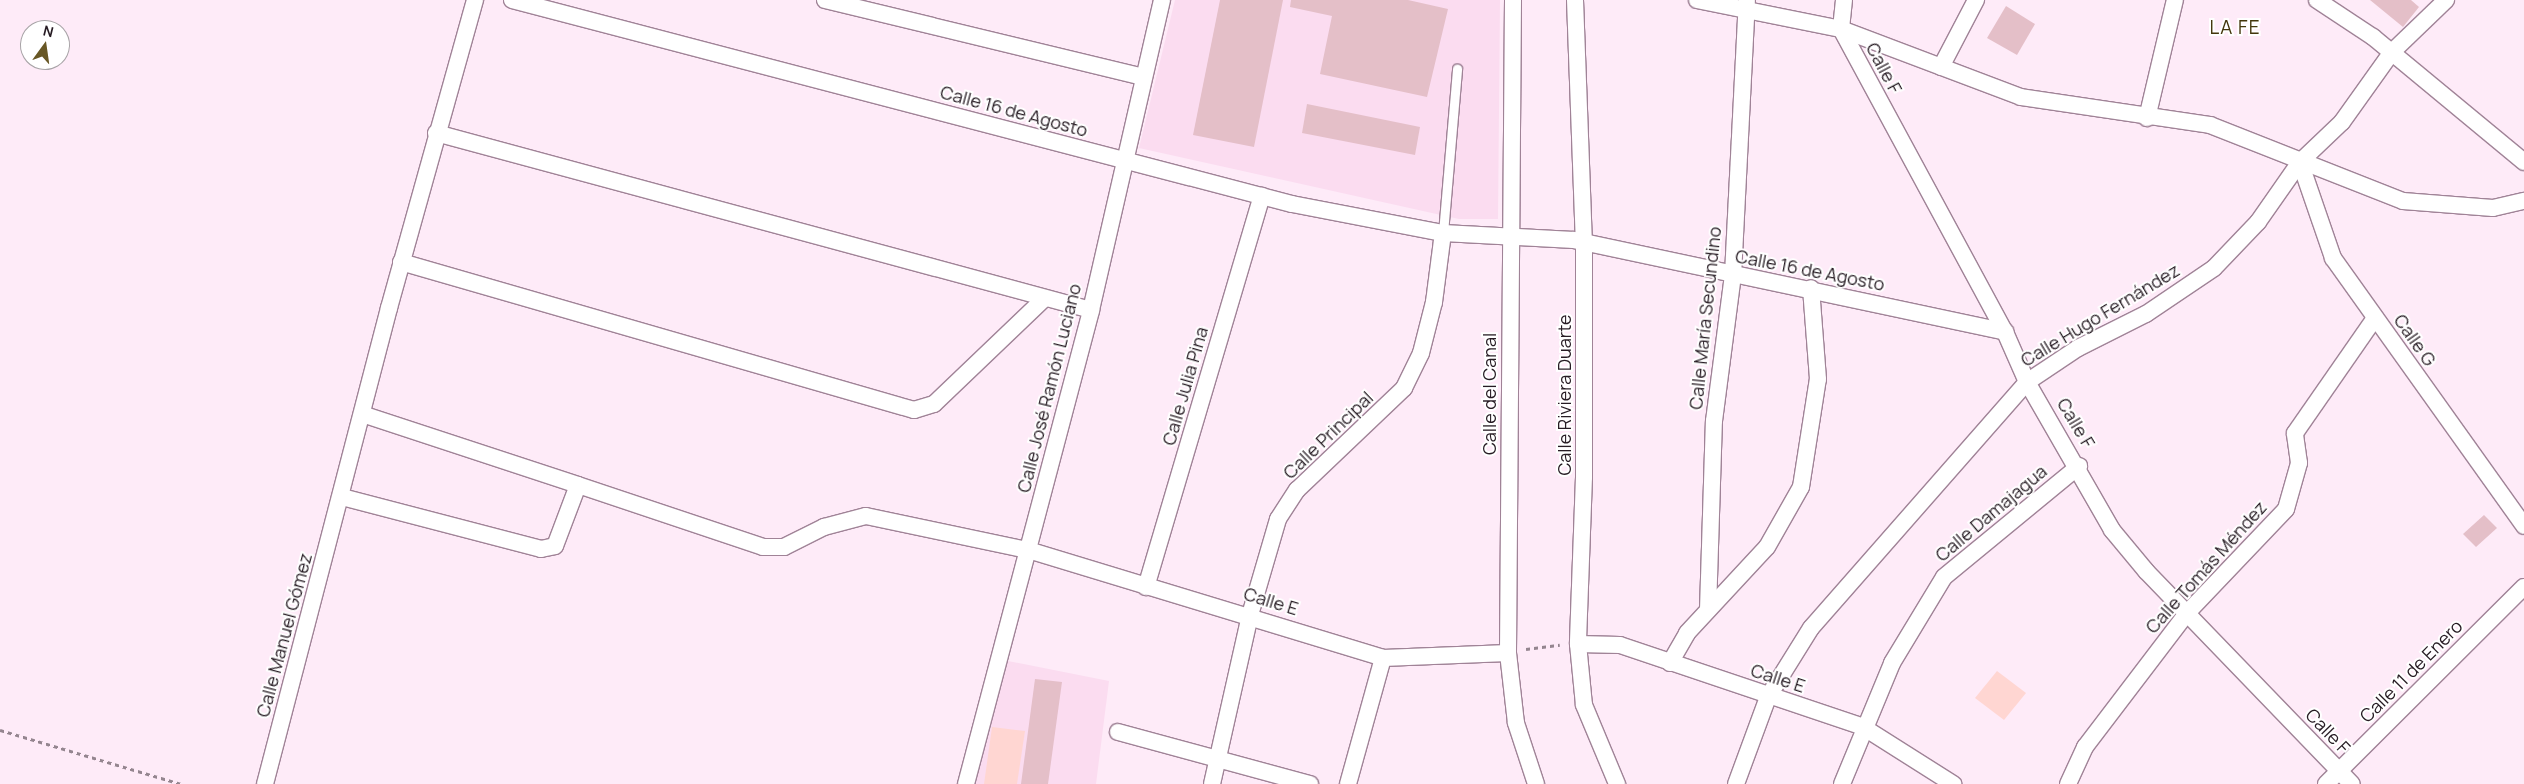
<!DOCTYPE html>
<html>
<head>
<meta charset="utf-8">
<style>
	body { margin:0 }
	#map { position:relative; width:2524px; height:784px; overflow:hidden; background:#feebf8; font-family:Manrope,sans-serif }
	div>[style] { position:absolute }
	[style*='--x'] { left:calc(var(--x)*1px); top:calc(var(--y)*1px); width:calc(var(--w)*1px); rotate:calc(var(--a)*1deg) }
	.built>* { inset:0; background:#fbdcf0 }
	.green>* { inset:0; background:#ffd6d2 }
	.building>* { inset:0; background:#e4bfc8 }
	.path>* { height:3px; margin-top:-1.5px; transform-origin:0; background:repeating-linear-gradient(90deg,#94858f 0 4px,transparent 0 8px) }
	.roads { filter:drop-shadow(1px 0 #a08397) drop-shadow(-1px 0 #a08397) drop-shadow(0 1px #a08397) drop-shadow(0 -1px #a08397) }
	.service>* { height:9px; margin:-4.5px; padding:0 4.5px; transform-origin:4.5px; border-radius:4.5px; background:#fff }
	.minor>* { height:16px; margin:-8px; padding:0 8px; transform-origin:8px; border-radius:8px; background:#fff }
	span { translate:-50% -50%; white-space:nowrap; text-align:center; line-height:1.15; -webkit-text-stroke:4px #fff; paint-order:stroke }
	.street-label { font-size:18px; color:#261b23 }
	.neighbourhood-label { font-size:19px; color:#43360c; letter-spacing:1px }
	.north { position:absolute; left:20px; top:20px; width:50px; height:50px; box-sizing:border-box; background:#fff; border:1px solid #a8a4a7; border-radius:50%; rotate:14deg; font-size:14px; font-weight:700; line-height:20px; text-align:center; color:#261b23 }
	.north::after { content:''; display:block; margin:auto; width:18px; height:22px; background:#685725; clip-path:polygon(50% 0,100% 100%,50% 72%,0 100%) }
</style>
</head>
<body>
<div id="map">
	<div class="built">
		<div style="clip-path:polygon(1175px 0,1500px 0,1498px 219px,1459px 219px,1139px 148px)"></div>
		<div style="clip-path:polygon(1003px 660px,1109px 681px,1096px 784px,975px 784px)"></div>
	</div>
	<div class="green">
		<div style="clip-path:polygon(1997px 671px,2026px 693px,2004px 720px,1975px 698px)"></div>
		<div style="clip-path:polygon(992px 727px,1025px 731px,1017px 784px,984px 784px)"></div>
	</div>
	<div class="building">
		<div style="clip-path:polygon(1220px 0,1283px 0,1254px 147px,1193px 135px)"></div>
		<div style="clip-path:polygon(1291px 0,1408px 0,1448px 9px,1427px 97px,1320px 74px,1332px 16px,1290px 7px)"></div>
		<div style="clip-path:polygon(2370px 0,2411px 0,2419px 7px,2403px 27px)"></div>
		<div style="clip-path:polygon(2006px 6px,2035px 24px,2017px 55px,1987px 38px)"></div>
		<div style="clip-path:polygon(1307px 104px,1420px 127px,1415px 155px,1302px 133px)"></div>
		<div style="clip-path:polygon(2484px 515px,2497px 528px,2476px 547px,2463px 534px)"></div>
		<div style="clip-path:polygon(1035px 679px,1062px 682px,1048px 784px,1021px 784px)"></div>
	</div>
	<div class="path">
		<div style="--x:1526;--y:649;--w:34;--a:-7"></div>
		<div style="--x:0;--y:730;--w:189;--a:16.6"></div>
	</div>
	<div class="roads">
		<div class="service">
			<div style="--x:1443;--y:233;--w:165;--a:-85.1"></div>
		</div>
		<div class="minor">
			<div style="--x:512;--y:0;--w:806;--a:14.66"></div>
			<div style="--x:1292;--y:204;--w:154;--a:10.9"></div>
			<div style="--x:1443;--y:233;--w:131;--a:3.1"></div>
			<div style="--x:1574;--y:240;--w:441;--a:12"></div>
			<div style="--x:825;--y:0;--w:327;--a:13.6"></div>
			<div style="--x:1513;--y:0;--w:653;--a:90.44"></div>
			<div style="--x:1508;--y:653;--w:70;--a:83.5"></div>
			<div style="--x:1516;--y:723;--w:64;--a:71.8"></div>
			<div style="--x:1575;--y:0;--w:242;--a:87.9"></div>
			<div style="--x:1584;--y:242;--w:235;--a:90"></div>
			<div style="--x:1584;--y:477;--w:167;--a:92.1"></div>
			<div style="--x:1578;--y:644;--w:61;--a:84.4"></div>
			<div style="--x:1584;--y:705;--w:86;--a:67.3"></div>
			<div style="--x:1697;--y:0;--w:147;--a:11.4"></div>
			<div style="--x:1841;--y:29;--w:192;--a:20.7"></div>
			<div style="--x:2021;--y:97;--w:191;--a:8.4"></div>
			<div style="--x:2210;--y:125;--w:207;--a:21.5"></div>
			<div style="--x:2403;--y:201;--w:90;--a:4.4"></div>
			<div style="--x:2493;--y:208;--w:32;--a:-13"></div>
			<div style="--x:1844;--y:0;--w:29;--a:96"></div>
			<div style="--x:1841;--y:29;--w:345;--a:61.6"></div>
			<div style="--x:2005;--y:332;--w:55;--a:66.3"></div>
			<div style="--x:2027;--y:382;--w:171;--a:60.1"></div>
			<div style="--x:2112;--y:530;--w:53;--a:50.3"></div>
			<div style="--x:2146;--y:571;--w:296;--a:46"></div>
			<div style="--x:2317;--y:0;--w:67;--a:33.5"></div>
			<div style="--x:2373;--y:37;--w:196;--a:39.6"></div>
			<div style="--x:1941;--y:67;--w:76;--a:-62.4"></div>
			<div style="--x:2147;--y:118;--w:121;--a:-76.7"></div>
			<div style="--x:436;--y:133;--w:678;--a:15.12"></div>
			<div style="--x:2300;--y:162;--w:102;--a:71"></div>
			<div style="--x:2333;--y:258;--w:329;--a:54.5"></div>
			<div style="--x:401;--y:262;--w:534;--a:16.09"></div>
			<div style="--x:914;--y:410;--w:21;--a:-17"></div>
			<div style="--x:934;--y:404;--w:153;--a:-43.7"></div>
			<div style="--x:362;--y:414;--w:227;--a:18.2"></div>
			<div style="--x:342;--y:497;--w:206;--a:14.6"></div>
			<div style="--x:541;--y:549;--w:14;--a:-12"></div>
			<div style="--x:555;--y:546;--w:65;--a:-69.3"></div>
			<div style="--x:578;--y:485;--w:195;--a:18.5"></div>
			<div style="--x:763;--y:547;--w:21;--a:0"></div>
			<div style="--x:784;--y:547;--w:45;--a:-26.6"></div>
			<div style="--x:824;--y:527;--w:43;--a:-14.7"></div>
			<div style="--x:866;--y:516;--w:166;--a:11.9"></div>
			<div style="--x:1028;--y:550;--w:371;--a:16.9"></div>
			<div style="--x:1383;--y:658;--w:125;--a:-2.3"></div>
			<div style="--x:1146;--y:587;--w:408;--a:-73.5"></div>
			<div style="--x:1708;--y:610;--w:189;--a:-88.2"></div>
			<div style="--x:1714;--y:421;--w:147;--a:-82.6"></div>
			<div style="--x:1733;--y:275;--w:275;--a:-87.1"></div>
			<div style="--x:1578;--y:644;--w:42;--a:1.4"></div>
			<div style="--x:1620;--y:645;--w:256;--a:18.6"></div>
			<div style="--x:1863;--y:727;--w:107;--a:32.3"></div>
			<div style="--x:1670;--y:663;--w:34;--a:-60"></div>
			<div style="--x:1687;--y:633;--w:117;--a:-47.1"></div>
			<div style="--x:1767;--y:547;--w:69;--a:-60.5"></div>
			<div style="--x:1801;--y:487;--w:109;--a:-81.1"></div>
			<div style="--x:1818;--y:379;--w:91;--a:-94.4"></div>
			<div style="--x:1118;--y:732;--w:199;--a:15.2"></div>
			<div style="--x:265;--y:784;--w:492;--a:-75.4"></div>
			<div style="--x:389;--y:308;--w:320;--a:-74.4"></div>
			<div style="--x:966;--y:784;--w:490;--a:-75.2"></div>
			<div style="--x:1091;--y:310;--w:318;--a:-77.1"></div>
			<div style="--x:1212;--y:784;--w:173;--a:-77.3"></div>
			<div style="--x:1250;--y:615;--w:100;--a:-73.7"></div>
			<div style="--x:1278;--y:519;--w:35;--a:-57"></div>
			<div style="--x:1297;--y:490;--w:148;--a:-43.6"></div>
			<div style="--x:1404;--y:388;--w:39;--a:-64"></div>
			<div style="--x:1421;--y:353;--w:53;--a:-75.7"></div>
			<div style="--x:1434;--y:302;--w:70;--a:-82.6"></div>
			<div style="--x:1348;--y:784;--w:131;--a:-74.5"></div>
			<div style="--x:1736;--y:784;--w:93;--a:-69.8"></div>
			<div style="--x:1768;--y:697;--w:81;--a:-58.1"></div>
			<div style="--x:1811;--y:628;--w:327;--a:-48.7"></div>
			<div style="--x:2027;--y:382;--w:61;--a:-33.7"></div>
			<div style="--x:2078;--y:348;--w:76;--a:-26.6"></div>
			<div style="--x:2146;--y:314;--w:82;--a:-34.1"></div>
			<div style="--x:2214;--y:268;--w:64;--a:-46.3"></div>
			<div style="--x:2258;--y:222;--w:73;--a:-55"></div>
			<div style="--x:2300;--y:162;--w:58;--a:-43.6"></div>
			<div style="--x:2342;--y:122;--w:86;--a:-54.5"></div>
			<div style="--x:2392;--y:52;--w:75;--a:-43.9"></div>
			<div style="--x:1842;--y:784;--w:131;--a:-67.5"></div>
			<div style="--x:1892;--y:663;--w:100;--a:-58.8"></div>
			<div style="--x:1944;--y:577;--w:175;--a:-39.4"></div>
			<div style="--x:2068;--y:784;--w:41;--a:-65.3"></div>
			<div style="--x:2085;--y:747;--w:170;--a:-52.7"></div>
			<div style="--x:2188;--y:612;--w:142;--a:-46.4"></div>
			<div style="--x:2286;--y:509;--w:48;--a:-74.2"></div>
			<div style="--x:2299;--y:463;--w:30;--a:-98"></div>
			<div style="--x:2295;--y:433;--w:140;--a:-55.2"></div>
			<div style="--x:2326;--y:784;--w:279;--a:-44.9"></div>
		</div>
	</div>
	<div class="street-label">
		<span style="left:1884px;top:68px;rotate:62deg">Calle F</span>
		<span style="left:1014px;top:111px;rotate:15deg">Calle 16 de Agosto</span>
		<span style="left:1810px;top:270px;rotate:11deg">Calle 16 de Agosto</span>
		<span style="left:2100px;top:315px;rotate:-31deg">Calle Hugo Fernández</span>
		<span style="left:1705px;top:318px;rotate:-84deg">Calle María Secundino</span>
		<span style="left:2415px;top:340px;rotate:55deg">Calle G</span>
		<span style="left:1185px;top:386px;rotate:-74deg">Calle Julia Pina</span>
		<span style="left:1049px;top:388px;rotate:-76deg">Calle José Ramón Luciano</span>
		<span style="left:1489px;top:394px;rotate:-90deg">Calle del Canal</span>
		<span style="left:1564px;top:395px;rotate:-90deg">Calle Riviera Duarte</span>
		<span style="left:2076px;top:423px;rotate:59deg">Calle F</span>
		<span style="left:1328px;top:435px;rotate:-44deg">Calle Principal</span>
		<span style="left:1991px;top:513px;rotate:-40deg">Calle Damajagua</span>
		<span style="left:2206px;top:567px;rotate:-48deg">Calle Tomás Méndez</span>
		<span style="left:1271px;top:601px;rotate:17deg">Calle E</span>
		<span style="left:284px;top:635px;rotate:-75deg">Calle Manuel Gómez</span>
		<span style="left:2411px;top:671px;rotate:-45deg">Calle 11 de Enero</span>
		<span style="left:1778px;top:678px;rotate:18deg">Calle E</span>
		<span style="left:2328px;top:731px;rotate:46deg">Calle F</span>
	</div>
	<div class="neighbourhood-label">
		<span style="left:2235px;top:28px">LA FE</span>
	</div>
	<div class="north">N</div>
</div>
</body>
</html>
